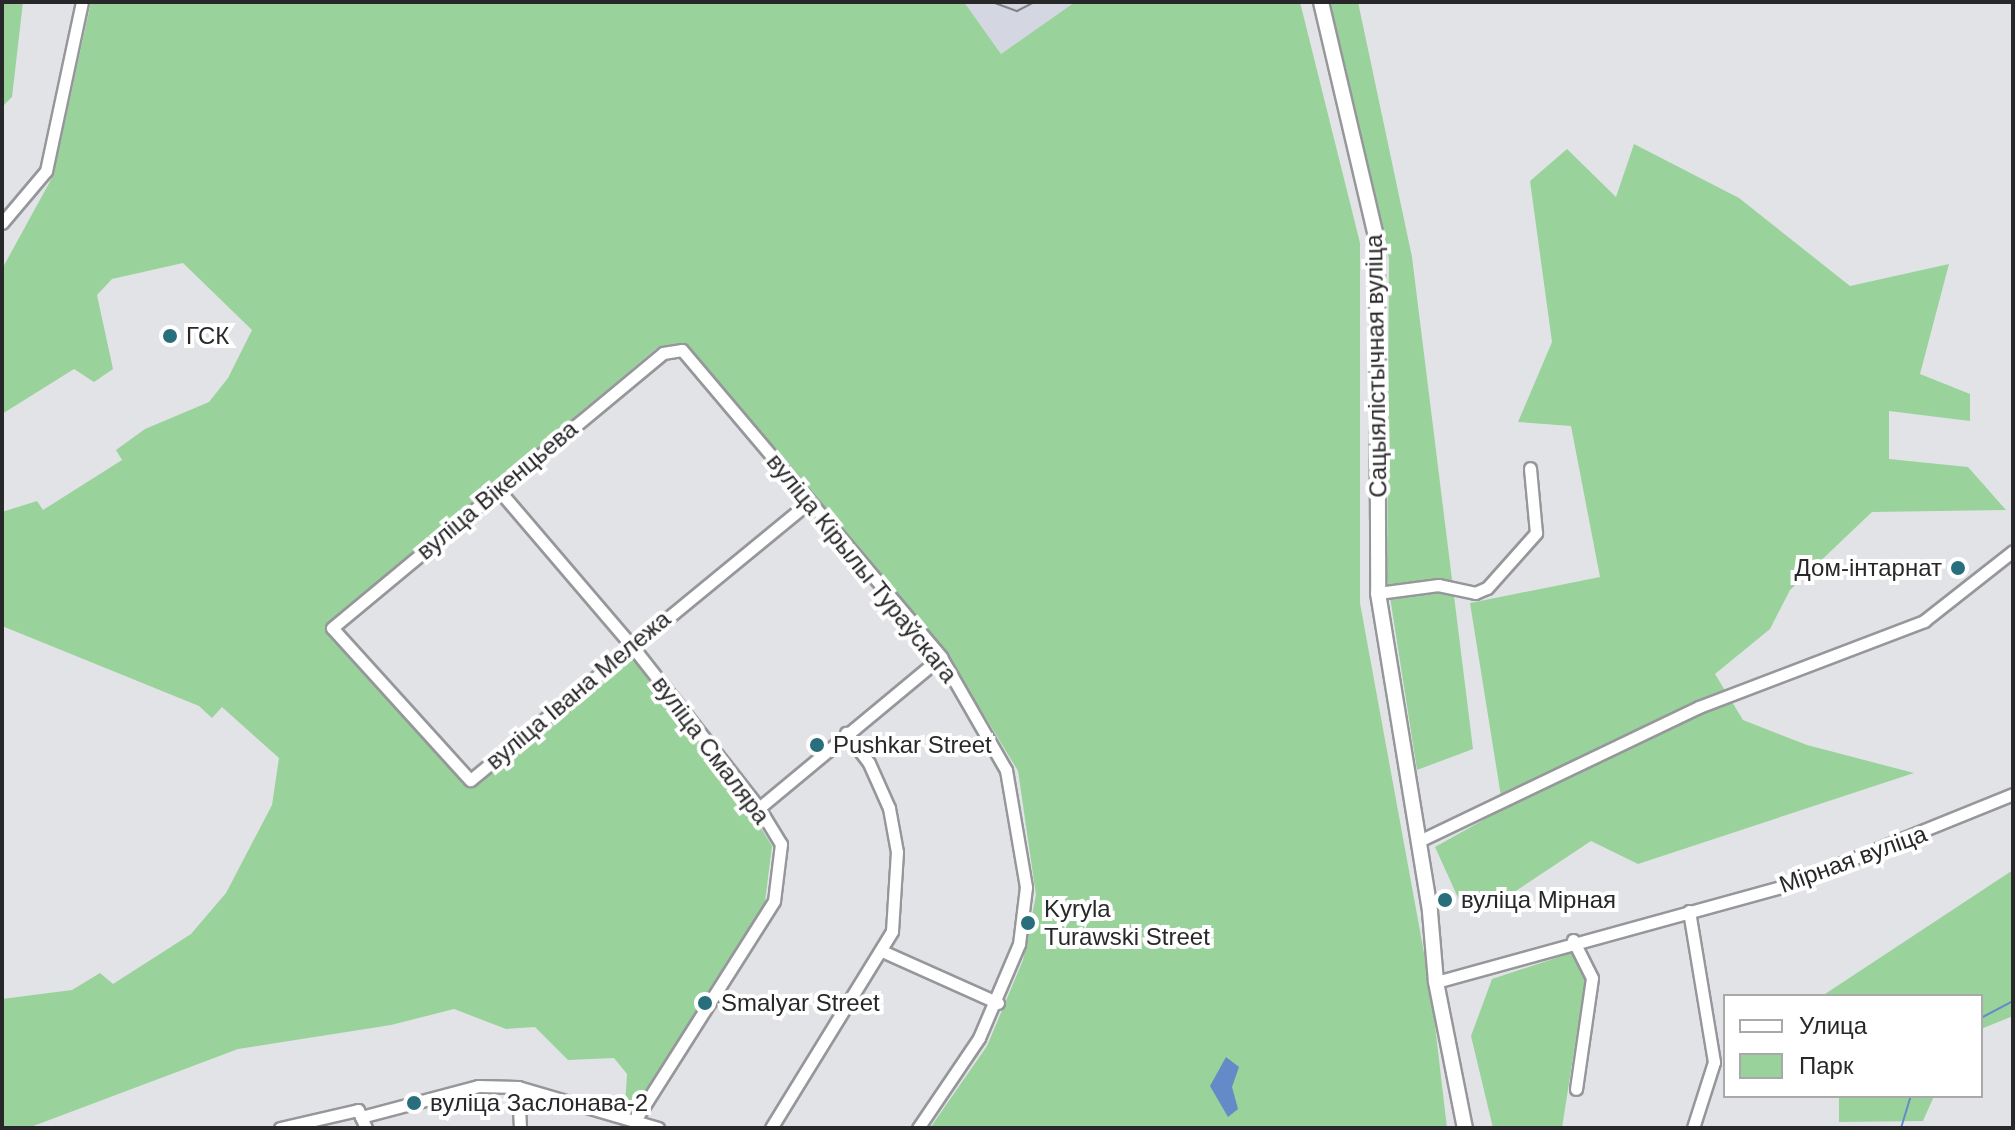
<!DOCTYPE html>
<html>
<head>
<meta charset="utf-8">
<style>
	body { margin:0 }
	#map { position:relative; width:2015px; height:1130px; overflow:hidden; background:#e2e3e7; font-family:Helvetica,sans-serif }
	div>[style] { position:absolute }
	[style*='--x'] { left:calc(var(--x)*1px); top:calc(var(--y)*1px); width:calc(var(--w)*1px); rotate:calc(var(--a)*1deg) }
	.built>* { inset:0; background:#d4d6e1 }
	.green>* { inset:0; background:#99d39b }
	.water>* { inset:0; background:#648ac8 }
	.stream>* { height:2px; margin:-1px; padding:0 1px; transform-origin:1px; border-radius:1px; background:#648ac8 }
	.roads { filter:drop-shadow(2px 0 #96979b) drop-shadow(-2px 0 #96979b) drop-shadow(0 2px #96979b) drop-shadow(0 -2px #96979b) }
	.minor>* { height:11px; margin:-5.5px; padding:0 5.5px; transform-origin:5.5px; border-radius:5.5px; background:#fff }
	.major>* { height:14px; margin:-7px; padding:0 7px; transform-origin:7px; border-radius:7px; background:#fff }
	.tram>* { height:2px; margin:-1px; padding:0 1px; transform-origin:1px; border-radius:1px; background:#838386 }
	.dots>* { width:22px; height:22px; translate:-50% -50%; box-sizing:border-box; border:4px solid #fff; border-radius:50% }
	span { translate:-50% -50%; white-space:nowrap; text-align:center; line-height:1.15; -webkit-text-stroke:8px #fff; paint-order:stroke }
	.poi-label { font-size:24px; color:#28282a }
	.left { translate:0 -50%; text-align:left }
	.right { translate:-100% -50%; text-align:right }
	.street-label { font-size:24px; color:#28282a }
	.frame { position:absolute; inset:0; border:4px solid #28282a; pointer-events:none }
	.legend { position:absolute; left:1723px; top:994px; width:260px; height:104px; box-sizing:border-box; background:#fff; border:2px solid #a9a9aa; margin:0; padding:10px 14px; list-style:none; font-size:24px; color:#28282a }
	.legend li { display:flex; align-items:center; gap:16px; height:40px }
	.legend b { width:40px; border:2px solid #a9a9aa }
</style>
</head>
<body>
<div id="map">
	<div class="built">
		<div style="clip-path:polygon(964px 2px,1075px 2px,1001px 54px)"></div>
	</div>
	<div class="green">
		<div style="clip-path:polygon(2px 2px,23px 2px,12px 97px,2px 107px)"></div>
		<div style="clip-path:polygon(91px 2px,964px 2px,1001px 54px,1075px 2px,1300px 2px,1360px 243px,1360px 603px,1431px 991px,1447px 1128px,930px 1128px,987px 1046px,1023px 960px,1036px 895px,1018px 771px,947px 654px,684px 343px,658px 347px,325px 626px,470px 788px,630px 655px,751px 812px,772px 846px,765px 902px,634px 1109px,625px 1106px,627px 1074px,614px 1058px,568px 1060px,535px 1027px,506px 1029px,454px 1009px,391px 1025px,238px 1049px,28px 1128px,2px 1128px,2px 999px,72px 990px,100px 973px,113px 984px,191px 934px,226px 893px,272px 805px,279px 758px,222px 707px,212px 718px,199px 706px,2px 626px,2px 512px,37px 501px,43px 510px,122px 460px,116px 450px,145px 429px,209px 402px,228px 378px,252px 330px,183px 263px,112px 279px,97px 295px,113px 369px,94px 382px,74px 369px,2px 414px,2px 269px,53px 176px)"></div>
		<div style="clip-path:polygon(1328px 2px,1358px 2px,1412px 257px,1473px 749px,1417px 770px,1387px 578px,1389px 259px)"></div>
		<div style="clip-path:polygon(1634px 144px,1739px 198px,1850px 286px,1949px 264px,1920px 374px,1970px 394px,1970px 421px,1889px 411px,1889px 459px,1968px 467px,2006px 510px,1872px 512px,1790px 590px,1770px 629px,1715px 674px,1743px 720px,1807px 745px,1914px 773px,1638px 864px,1591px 841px,1484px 912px,1460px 902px,1435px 847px,1503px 809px,1470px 603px,1600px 577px,1571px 426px,1518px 422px,1552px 342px,1530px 181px,1567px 149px,1616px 197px)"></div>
		<div style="clip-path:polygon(2013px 870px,2013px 1016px,1981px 1029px,1981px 996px,1822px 996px)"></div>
		<div style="clip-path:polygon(1574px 952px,1585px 981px,1562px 1128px,1493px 1128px,1471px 1036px,1492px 979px)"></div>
		<div style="clip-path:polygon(1839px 1096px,1934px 1096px,1923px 1121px,1839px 1122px)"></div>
	</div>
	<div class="water">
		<div style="clip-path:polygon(1226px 1057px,1239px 1067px,1232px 1087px,1238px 1109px,1228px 1117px,1210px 1086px)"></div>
	</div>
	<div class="stream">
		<div style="--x:1981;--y:1018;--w:36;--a:-28"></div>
		<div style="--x:1901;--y:1128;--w:34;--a:-73"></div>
	</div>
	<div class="roads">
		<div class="minor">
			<div style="--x:2;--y:223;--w:68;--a:-49.8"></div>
			<div style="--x:46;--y:171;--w:173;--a:-78"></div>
			<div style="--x:497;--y:488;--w:208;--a:49.5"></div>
			<div style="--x:632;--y:646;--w:206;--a:51.9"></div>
			<div style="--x:759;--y:808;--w:42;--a:58.6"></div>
			<div style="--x:781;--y:844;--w:57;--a:97"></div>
			<div style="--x:774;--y:901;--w:259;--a:122.4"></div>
			<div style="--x:809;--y:502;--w:438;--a:140.6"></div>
			<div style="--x:470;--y:780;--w:205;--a:-132.2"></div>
			<div style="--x:332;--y:628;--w:430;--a:-39.7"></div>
			<div style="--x:663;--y:353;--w:19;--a:-9"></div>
			<div style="--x:682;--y:350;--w:402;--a:49.8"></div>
			<div style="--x:941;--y:657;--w:130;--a:60.1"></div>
			<div style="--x:1006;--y:770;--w:119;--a:80.3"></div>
			<div style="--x:1026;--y:887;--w:57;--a:97"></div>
			<div style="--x:1019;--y:944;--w:102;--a:113.1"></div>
			<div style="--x:979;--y:1038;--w:109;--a:124.1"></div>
			<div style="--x:1378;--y:593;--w:61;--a:-7.6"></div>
			<div style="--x:1438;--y:585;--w:38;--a:12"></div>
			<div style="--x:1475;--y:593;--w:13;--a:-23"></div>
			<div style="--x:1487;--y:588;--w:74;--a:-48.3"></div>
			<div style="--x:1536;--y:533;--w:65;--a:-95.3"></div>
			<div style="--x:759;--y:808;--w:236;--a:-39.7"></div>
			<div style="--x:1419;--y:841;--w:310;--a:-25.6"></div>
			<div style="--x:1699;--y:707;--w:241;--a:-20.9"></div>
			<div style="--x:1924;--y:621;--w:113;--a:-38.2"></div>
			<div style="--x:1689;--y:911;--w:153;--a:80.6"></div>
			<div style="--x:1714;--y:1062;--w:69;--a:107.7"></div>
			<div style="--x:1573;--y:940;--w:42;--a:63.4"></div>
			<div style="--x:1592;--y:978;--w:112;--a:98.2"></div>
			<div style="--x:882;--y:951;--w:127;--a:24.1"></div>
			<div style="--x:1436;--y:982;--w:365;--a:-15.4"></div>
			<div style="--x:1788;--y:885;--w:243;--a:-22"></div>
			<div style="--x:518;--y:1087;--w:41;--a:87.2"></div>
			<div style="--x:361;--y:1117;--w:121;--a:-14.8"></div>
			<div style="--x:478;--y:1086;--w:40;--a:1.4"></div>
			<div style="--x:518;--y:1087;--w:146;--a:16.3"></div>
			<div style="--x:280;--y:1128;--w:80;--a:-13"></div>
			<div style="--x:358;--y:1110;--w:20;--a:66"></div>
			<div style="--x:771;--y:1128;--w:231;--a:-58.4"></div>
			<div style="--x:892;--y:931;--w:79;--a:-86.4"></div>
			<div style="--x:897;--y:852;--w:45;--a:-100.3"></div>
			<div style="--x:889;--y:808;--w:49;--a:-114"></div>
			<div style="--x:869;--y:763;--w:38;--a:-127"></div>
		</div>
		<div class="major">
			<div style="--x:1321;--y:2;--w:244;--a:76.8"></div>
			<div style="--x:1377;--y:240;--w:353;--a:89.8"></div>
			<div style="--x:1378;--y:593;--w:323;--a:80.7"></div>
			<div style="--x:1430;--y:912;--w:70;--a:85.1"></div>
			<div style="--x:1436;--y:982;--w:149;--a:78.8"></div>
		</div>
	</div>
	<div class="tram">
		<div style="--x:992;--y:2;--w:27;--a:20"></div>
		<div style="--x:1017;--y:11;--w:20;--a:-27"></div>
	</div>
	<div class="dots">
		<div style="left:170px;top:336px;background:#286e7d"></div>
		<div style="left:1958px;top:568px;background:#286e7d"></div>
		<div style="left:817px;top:745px;background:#286e7d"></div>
		<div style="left:1445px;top:900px;background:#286e7d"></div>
		<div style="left:1028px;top:923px;background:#286e7d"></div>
		<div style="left:705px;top:1003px;background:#286e7d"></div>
		<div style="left:414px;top:1103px;background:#286e7d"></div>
	</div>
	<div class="poi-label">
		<span class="left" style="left:186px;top:336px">ГСК</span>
		<span class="right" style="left:1942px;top:568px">Дом-інтарнат</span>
		<span class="left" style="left:833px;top:745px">Pushkar Street</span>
		<span class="left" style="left:1461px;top:900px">вуліца Мірная</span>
		<span class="left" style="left:1044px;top:923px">Kyryla<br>Turawski Street</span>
		<span class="left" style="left:721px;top:1003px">Smalyar Street</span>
		<span class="left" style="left:430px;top:1103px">вуліца Заслонава-2</span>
	</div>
	<div class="street-label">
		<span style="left:1376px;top:366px;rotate:-91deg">Сацыялістычная вуліца</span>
		<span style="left:497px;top:490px;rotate:-40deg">вуліца Вікенцьева</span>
		<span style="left:862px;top:568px;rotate:51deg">вуліца Кірылы Тураўскага</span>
		<span style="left:578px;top:690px;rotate:-40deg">вуліца Івана Мележа</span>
		<span style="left:711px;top:750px;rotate:53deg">вуліца Смаляра</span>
		<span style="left:1853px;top:859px;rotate:-20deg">Мірная вуліца</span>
	</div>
	<div class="frame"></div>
	<ul class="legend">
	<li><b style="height:10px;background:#fff"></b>Улица</li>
	<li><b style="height:22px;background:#99d39b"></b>Парк</li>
	</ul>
</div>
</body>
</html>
